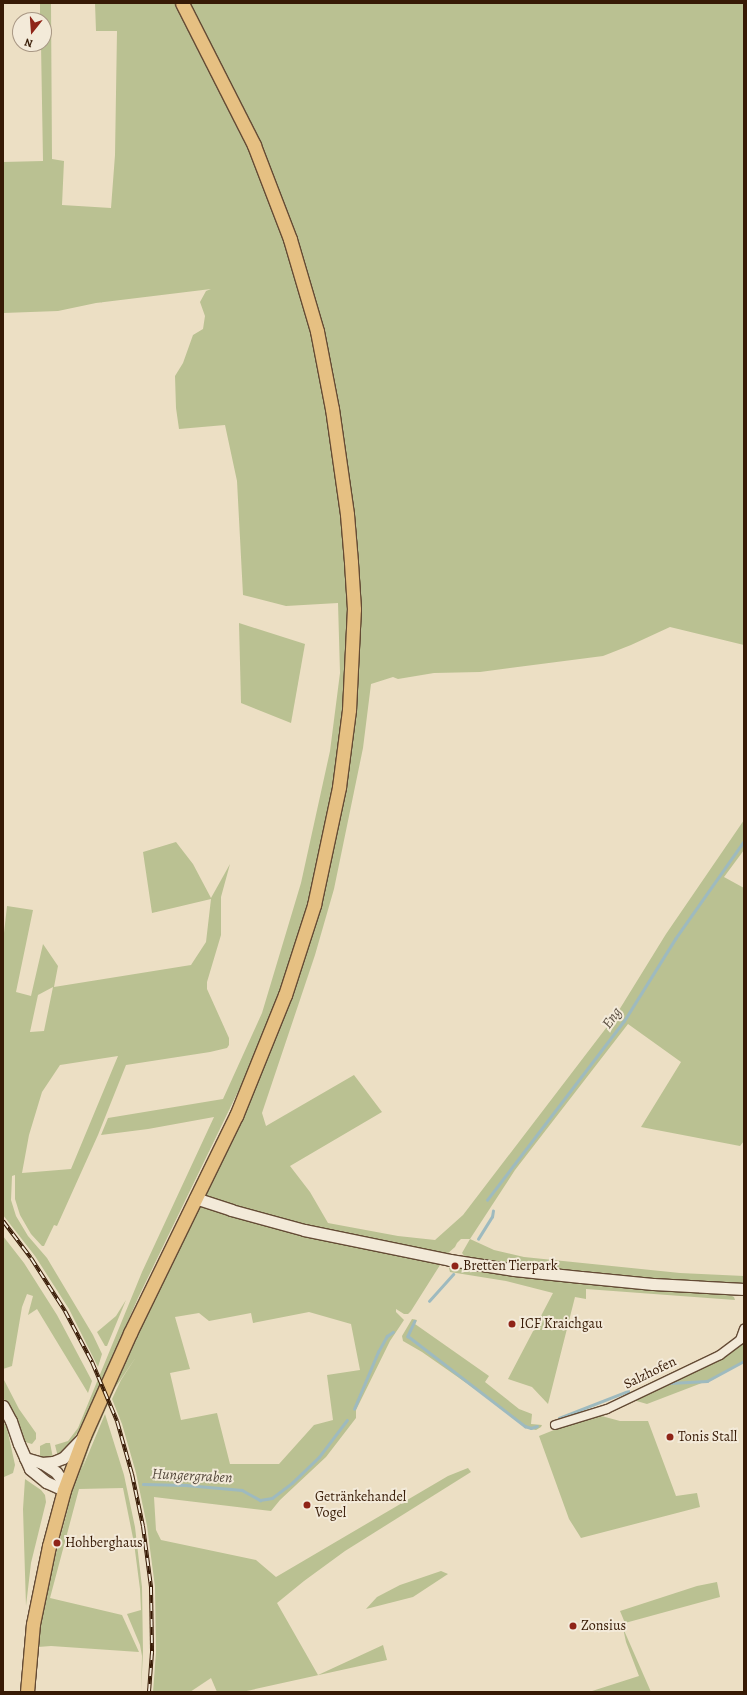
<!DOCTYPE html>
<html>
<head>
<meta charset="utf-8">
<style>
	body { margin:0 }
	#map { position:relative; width:747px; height:1695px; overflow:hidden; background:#ecdfc4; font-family:Alegreya,serif }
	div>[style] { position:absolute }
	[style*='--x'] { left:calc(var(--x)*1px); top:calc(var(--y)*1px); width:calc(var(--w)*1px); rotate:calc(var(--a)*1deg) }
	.green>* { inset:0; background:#bac192 }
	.stream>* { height:2.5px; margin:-1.25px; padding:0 1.25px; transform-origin:1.25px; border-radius:1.25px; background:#9ebabf }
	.roads { filter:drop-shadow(1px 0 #644b35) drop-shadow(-1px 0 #644b35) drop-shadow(0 1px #644b35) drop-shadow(0 -1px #644b35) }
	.street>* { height:8px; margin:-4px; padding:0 4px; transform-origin:4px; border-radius:4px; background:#f3ead9 }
	.secondary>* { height:11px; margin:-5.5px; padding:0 5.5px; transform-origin:5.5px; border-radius:5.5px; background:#f3ead9 }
	.primary>* { height:13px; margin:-6.5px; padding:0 6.5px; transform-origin:6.5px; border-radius:6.5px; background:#e6c082 }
	.rail>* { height:4px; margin-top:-2px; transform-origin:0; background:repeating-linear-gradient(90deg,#f3ead9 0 8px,#371a05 0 16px); box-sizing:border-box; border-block:1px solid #371a05 }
	.dots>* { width:11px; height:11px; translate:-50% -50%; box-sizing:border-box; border:2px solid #f3ead9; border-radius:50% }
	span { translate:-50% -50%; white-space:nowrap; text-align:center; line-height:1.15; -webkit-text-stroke:4px #f3ead9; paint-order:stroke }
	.poi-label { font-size:14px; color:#371a05 }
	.left { translate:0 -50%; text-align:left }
	.street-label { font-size:14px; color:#371a05 }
	.water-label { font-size:15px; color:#564a3d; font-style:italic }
	.frame { position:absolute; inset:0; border:4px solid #371a05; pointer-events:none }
	.north { position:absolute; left:12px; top:12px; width:40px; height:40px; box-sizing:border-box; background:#f3ead9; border:1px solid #a89784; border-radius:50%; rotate:197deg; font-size:11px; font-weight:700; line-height:16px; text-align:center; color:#371a05 }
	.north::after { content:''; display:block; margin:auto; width:14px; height:18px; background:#8f2418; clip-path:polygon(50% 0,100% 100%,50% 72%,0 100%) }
</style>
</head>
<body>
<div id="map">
	<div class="green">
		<div style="clip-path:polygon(evenodd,40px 3px,51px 3px,52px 159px,64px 161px,62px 205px,111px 208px,115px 155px,117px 31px,96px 31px,95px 3px,744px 3px,744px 645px,670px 627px,631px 645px,603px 656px,480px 672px,434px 673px,398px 679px,393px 677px,371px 684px,363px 748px,334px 889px,315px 955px,262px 1113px,266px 1126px,354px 1075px,382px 1112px,290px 1166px,310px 1192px,328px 1223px,398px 1236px,435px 1240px,463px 1215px,616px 1015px,666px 934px,744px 820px,744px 850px,724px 877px,744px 888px,744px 1141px,740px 1146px,641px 1127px,681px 1062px,628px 1024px,515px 1170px,470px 1239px,494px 1250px,524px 1257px,680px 1273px,744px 1276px,744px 1286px,578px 1275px,466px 1258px,462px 1253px,470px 1239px,461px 1239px,457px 1243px,455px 1247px,447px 1254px,411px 1311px,408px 1314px,404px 1314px,396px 1309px,396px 1312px,404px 1320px,390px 1341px,356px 1410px,356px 1418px,326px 1457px,280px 1500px,271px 1511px,154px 1497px,156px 1530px,161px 1540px,256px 1560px,276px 1577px,448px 1476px,468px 1468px,471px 1472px,345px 1551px,304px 1581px,277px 1603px,318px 1675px,383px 1645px,387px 1660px,242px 1692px,217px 1692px,211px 1678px,190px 1692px,153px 1692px,156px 1652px,155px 1587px,147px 1526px,136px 1473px,122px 1424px,112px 1399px,121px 1380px,136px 1357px,115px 1388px,90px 1445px,82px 1469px,105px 1414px,124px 1475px,135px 1527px,142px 1587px,143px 1652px,141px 1692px,142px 1656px,140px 1645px,127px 1614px,141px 1610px,140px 1589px,134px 1543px,123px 1488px,79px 1489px,50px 1598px,122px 1615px,139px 1652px,51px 1646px,38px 1647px,44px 1599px,68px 1508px,59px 1505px,282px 1001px,138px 1298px,85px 1420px,66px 1451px,58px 1457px,55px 1445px,68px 1441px,78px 1428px,142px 1272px,214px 1117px,148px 1129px,101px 1135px,108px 1118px,223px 1099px,262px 1013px,301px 883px,330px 751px,340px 673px,338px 603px,286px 606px,243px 595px,237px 481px,225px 425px,179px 429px,176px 408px,175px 376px,183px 363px,193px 335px,203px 329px,205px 316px,200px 302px,206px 291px,211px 289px,96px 303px,58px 311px,3px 313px,3px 162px,43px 161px,41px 44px,44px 44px,44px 20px,40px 20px,40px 3px,309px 1312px,351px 1324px,360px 1370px,327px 1375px,333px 1420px,314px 1425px,279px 1464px,230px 1464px,217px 1413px,181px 1420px,170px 1373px,190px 1369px,175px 1317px,199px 1313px,209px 1321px,251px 1313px,253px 1323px,309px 1312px)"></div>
		<div style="clip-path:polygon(239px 623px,305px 644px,291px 723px,241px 703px)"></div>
		<div style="clip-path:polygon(evenodd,176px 842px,193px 864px,211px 898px,230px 864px,221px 897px,221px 935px,207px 982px,207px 989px,229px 1038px,229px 1045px,227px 1048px,210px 1052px,126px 1065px,98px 1135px,57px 1226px,54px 1225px,44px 1246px,42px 1246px,31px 1234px,20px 1215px,15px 1199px,15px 1175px,12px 1176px,11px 1200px,16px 1216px,28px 1236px,47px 1258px,93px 1335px,102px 1354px,98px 1367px,69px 1309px,35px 1256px,3px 1215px,3px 942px,7px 906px,33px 910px,16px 992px,31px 996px,43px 944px,58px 966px,54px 987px,191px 965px,206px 942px,211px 899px,152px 913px,143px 852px,176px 842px,53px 987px,44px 1031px,30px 1032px,38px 995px,53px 987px,176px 842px,118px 1056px,71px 1169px,22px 1173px,29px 1135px,42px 1092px,60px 1065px,118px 1056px)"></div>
		<div style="clip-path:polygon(3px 1236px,24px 1263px,57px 1315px,92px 1381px,88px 1393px,37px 1309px,28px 1315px,33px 1296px,27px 1294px,22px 1307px,12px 1366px,3px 1369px)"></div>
		<div style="clip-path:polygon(457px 1266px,724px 1292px,734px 1297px,735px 1300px,586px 1289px,586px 1299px,575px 1297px,548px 1404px,532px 1387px,508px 1379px,553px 1293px,506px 1281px,450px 1272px,449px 1268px)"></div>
		<div style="clip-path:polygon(126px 1300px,107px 1346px,105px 1346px,97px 1332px,116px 1316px)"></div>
		<div style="clip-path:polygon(412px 1319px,417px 1320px,415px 1324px,489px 1376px,485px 1382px,519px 1409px,532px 1414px,531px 1424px,542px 1425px,541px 1427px,536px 1430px,526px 1428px,482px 1394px,422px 1352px,403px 1341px,402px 1336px)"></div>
		<div style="clip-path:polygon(744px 1342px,744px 1361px,707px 1381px,647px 1404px,633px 1400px)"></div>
		<div style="clip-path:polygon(3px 1378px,19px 1409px,36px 1433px,36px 1439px,32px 1444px,25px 1442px,3px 1397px)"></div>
		<div style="clip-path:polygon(594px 1414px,620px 1421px,648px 1421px,676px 1496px,697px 1493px,700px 1507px,581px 1538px,569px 1519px,539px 1436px)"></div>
		<div style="clip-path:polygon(3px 1421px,7px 1428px,15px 1465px,13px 1473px,4px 1477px)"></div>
		<div style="clip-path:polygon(46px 1443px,50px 1443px,53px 1458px,43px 1458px,40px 1456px,40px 1446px)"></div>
		<div style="clip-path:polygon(25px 1479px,41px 1490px,45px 1495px,46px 1502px,31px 1563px,26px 1606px,23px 1509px)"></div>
		<div style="clip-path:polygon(441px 1571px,448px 1574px,413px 1597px,366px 1609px,377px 1597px,400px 1585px)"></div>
		<div style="clip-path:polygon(717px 1582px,720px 1597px,625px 1623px,620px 1611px,697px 1586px)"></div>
		<div style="clip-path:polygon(623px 1628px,651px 1692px,589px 1692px,639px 1676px,626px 1642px)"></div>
	</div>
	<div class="stream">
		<div style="--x:487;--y:1200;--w:225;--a:-52.6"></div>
		<div style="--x:624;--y:1021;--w:97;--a:-58.1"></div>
		<div style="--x:675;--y:939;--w:120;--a:-54.9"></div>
		<div style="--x:478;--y:1239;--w:26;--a:-58"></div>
		<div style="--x:492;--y:1217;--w:6;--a:-81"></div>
		<div style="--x:429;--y:1301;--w:36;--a:-48"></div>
		<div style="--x:415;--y:1321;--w:17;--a:115"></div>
		<div style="--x:408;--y:1336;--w:148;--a:37.6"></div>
		<div style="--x:525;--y:1426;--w:6;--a:18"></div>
		<div style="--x:531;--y:1428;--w:6;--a:-18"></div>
		<div style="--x:670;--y:1383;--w:37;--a:-3"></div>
		<div style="--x:707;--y:1381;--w:42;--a:-28.4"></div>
		<div style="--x:354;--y:1409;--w:62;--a:-67.2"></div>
		<div style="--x:378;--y:1352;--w:18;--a:-61"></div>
		<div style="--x:387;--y:1336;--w:7;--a:-34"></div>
		<div style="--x:559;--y:1418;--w:74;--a:-21.4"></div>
		<div style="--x:143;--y:1484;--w:43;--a:1.3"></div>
		<div style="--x:186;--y:1485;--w:56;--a:5.1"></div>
		<div style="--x:242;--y:1490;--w:21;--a:29"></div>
		<div style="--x:260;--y:1500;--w:12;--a:-9"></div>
		<div style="--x:272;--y:1498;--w:25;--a:-37"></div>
		<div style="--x:292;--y:1483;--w:37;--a:-44"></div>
		<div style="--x:319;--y:1457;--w:46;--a:-52.9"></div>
	</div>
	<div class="roads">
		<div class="street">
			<div style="--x:555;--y:1425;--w:54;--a:-17.1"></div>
			<div style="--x:607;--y:1409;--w:125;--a:-25.5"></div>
			<div style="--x:720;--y:1355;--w:25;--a:-37"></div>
			<div style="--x:740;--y:1340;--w:12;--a:-70"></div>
		</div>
		<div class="secondary">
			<div style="--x:195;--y:1198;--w:38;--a:18"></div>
			<div style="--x:231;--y:1210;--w:76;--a:15.3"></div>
			<div style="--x:304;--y:1230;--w:149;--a:11.6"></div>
			<div style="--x:450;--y:1260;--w:65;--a:8.9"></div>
			<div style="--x:514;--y:1270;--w:67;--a:6"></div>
			<div style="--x:581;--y:1277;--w:72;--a:5.6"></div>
			<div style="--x:653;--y:1284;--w:91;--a:3.1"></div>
			<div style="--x:3;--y:1406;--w:17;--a:62"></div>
			<div style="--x:11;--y:1421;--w:24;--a:71"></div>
			<div style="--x:19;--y:1444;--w:27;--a:66"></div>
			<div style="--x:30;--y:1469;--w:21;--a:39"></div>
			<div style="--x:46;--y:1482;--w:20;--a:24"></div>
			<div style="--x:25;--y:1458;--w:18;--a:16"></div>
			<div style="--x:42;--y:1463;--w:17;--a:33"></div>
			<div style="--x:56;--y:1472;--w:9;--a:54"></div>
			<div style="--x:61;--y:1479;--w:11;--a:75"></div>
			<div style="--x:42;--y:1463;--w:11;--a:-5"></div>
			<div style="--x:53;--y:1462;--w:11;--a:-22"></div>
			<div style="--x:63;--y:1458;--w:28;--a:-46"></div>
		</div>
		<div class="primary">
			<div style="--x:27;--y:1692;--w:68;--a:-85"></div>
			<div style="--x:33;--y:1624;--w:80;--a:-78.4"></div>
			<div style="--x:49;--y:1546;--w:58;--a:-75"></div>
			<div style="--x:64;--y:1490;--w:58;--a:-69.7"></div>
			<div style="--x:84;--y:1436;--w:113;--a:-65.9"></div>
			<div style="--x:130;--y:1333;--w:242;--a:-64"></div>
			<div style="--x:236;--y:1116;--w:131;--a:-68"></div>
			<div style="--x:285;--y:995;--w:95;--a:-72.1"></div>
			<div style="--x:314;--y:905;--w:121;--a:-78"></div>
			<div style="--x:339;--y:787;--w:78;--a:-82.6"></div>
			<div style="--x:349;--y:710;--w:101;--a:-87.2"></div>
			<div style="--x:354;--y:609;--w:47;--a:-93.7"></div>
			<div style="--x:351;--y:562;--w:48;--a:-94.8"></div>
			<div style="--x:347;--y:514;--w:106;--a:-98.1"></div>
			<div style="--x:332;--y:409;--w:79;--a:-100.9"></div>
			<div style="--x:317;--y:331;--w:96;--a:-106.4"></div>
			<div style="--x:290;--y:239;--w:101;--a:-111"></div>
			<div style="--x:254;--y:145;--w:159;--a:-116.9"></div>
		</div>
	</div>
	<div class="rail">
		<div style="--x:3;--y:1221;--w:46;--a:52.9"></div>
		<div style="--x:31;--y:1258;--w:63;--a:57.3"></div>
		<div style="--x:65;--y:1311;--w:58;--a:62.1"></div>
		<div style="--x:92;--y:1362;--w:64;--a:67"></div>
		<div style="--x:117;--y:1421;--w:55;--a:74.2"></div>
		<div style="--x:132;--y:1474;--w:53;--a:78.1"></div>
		<div style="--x:143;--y:1526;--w:62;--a:82.5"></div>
		<div style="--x:151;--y:1587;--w:65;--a:89.1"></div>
		<div style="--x:152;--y:1652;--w:40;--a:94.3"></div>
	</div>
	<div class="dots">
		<div style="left:455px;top:1266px;background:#8f2418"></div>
		<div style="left:512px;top:1324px;background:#8f2418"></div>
		<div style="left:670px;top:1437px;background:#8f2418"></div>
		<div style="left:307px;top:1505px;background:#8f2418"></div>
		<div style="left:57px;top:1543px;background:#8f2418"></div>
		<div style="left:573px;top:1626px;background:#8f2418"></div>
	</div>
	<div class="poi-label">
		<span class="left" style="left:463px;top:1266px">Bretten Tierpark</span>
		<span class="left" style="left:520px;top:1324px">ICF Kraichgau</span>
		<span class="left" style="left:678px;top:1437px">Tonis Stall</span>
		<span class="left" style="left:315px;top:1505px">Getränkehandel<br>Vogel</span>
		<span class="left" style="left:65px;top:1543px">Hohberghaus</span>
		<span class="left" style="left:581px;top:1626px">Zonsius</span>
	</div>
	<div class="street-label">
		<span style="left:650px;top:1373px;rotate:-26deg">Salzhofen</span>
	</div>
	<div class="water-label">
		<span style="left:612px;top:1018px;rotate:-55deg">Eng</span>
		<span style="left:192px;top:1476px;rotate:3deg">Hungergraben</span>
	</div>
	<div class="frame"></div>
	<div class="north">N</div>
</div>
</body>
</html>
